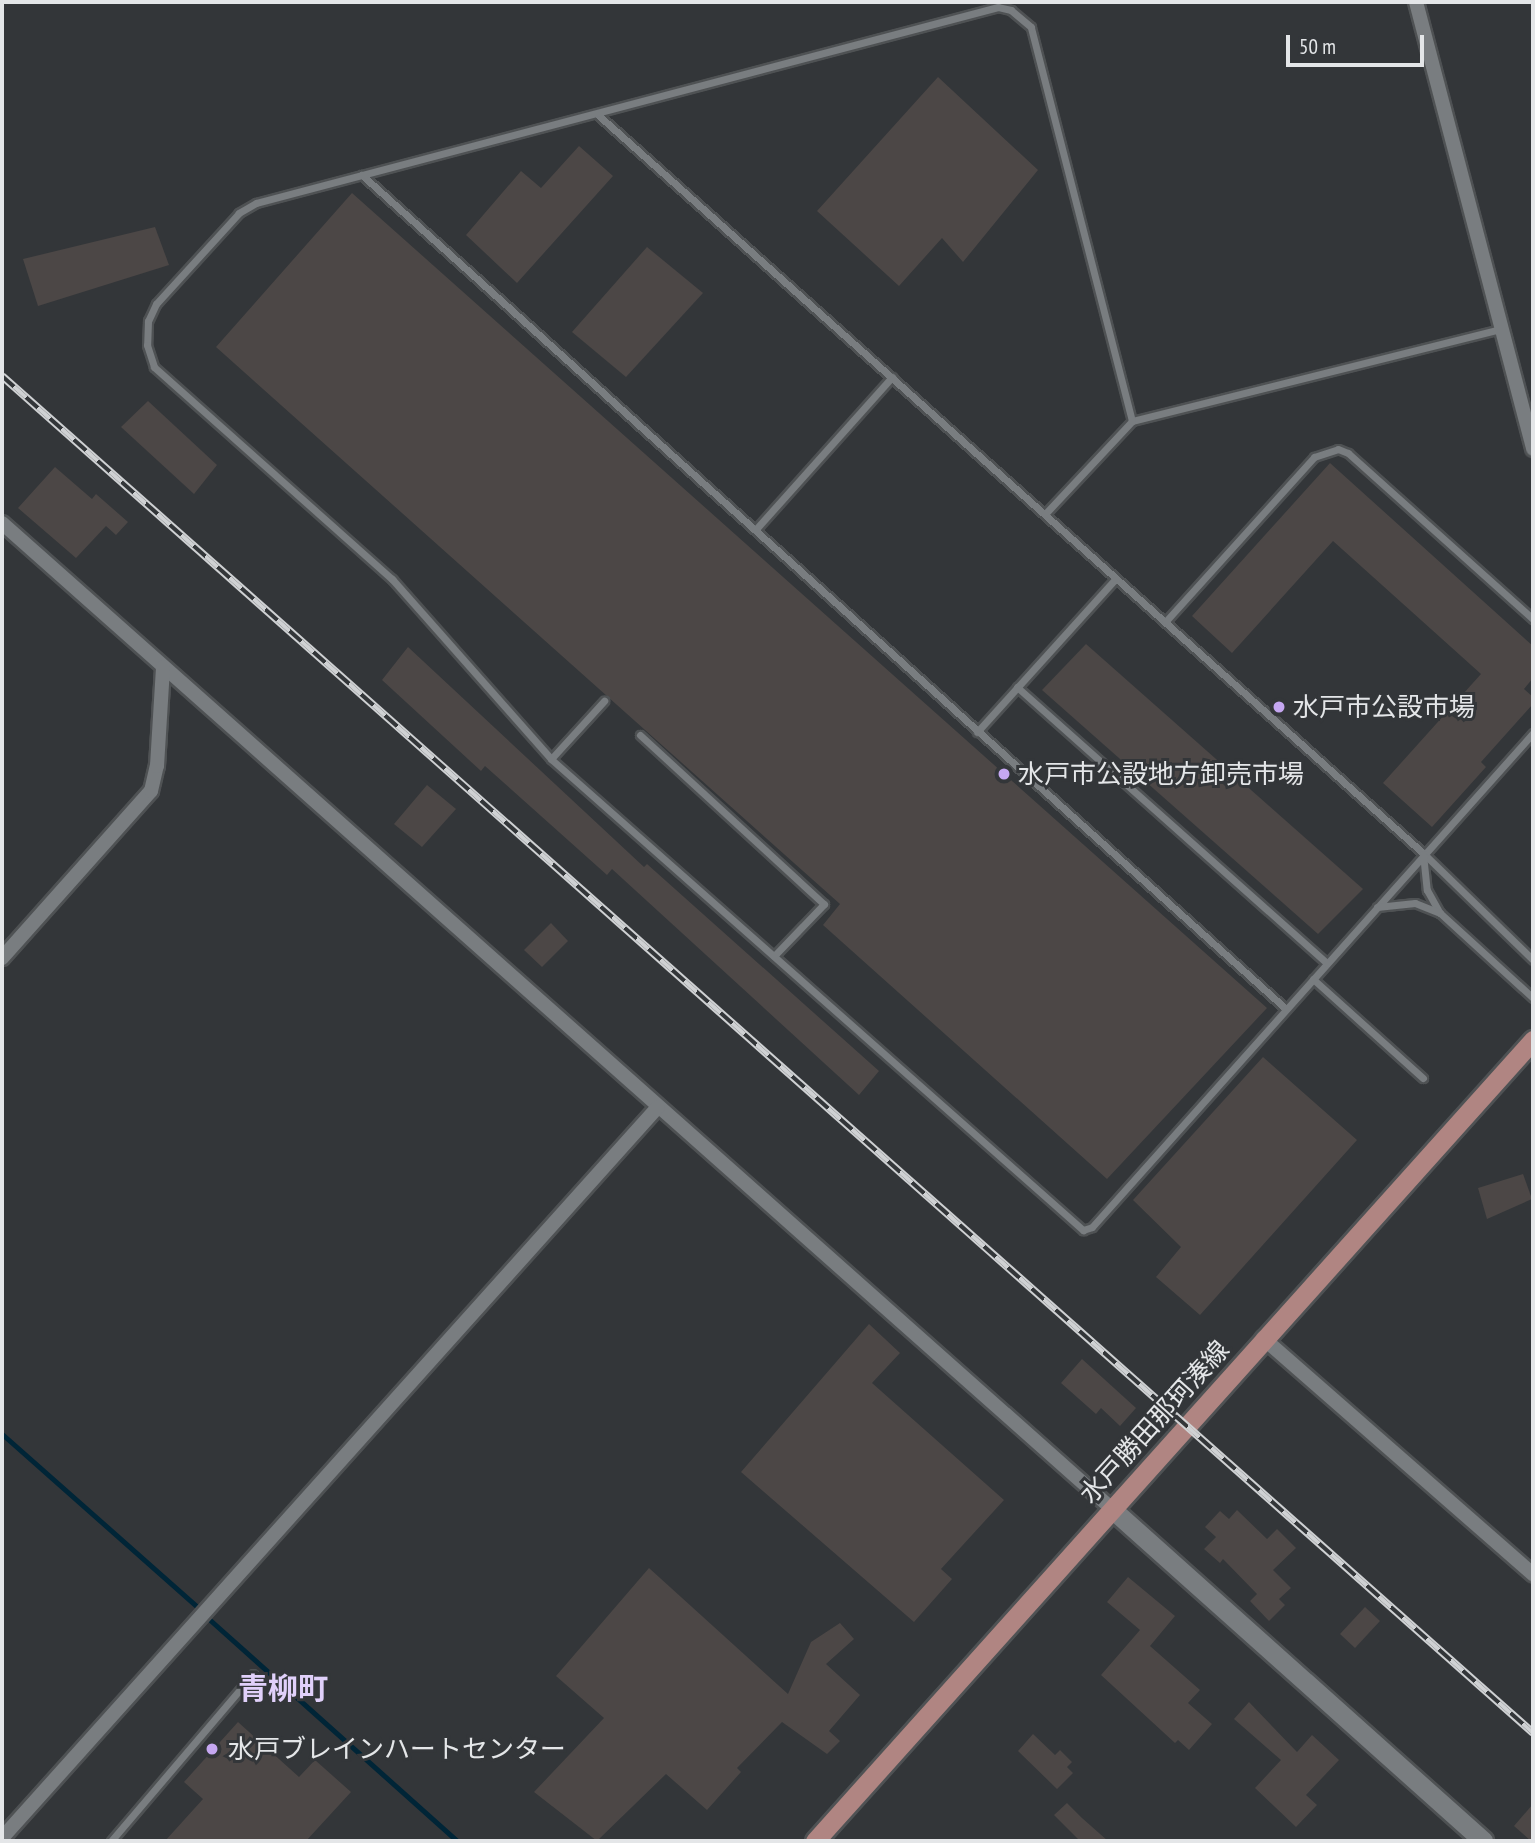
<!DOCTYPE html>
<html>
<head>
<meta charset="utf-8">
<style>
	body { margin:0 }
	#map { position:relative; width:1535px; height:1843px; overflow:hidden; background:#333639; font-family:"PT Sans Narrow","Noto Sans JP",sans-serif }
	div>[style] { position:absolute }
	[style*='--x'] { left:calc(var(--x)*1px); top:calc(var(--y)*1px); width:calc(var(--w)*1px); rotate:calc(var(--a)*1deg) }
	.stream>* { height:5px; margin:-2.5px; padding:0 2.5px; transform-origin:2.5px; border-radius:2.5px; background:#002537 }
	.building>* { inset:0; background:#4c4746 }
	.roads { filter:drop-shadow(2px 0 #4f5254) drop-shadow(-2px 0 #4f5254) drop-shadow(0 2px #4f5254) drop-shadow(0 -2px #4f5254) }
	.service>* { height:7px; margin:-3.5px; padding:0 3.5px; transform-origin:3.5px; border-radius:3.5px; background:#797d80 }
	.minor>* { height:14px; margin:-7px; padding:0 7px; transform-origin:7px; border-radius:7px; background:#797d80 }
	.tertiary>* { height:19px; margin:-9.5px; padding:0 9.5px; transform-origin:9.5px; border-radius:9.5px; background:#797d80 }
	.primary>* { height:19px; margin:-9.5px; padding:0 9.5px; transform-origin:9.5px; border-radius:9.5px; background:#b08582 }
	.rail>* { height:8px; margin-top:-4px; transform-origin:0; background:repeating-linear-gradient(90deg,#333639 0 16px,#cfd1d3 0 32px); box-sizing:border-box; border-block:2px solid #cfd1d3 }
	.dots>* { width:19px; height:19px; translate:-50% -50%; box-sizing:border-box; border:4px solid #333639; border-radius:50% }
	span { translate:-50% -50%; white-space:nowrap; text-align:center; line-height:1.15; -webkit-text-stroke:6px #333639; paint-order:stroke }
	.poi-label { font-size:26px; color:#e4e6e8 }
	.left { translate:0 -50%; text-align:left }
	.street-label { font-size:26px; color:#e4e6e8 }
	.quarter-label { font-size:30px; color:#e0d0fa; font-weight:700 }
	.frame { position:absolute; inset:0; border:4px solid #e4e6e8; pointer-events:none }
	.scale { position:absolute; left:1286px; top:35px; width:138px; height:32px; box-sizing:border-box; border:4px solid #e4e6e8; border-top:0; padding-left:9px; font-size:21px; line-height:24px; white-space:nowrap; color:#e4e6e8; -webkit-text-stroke:5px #333639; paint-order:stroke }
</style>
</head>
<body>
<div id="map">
	<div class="stream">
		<div style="--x:2;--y:1434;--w:263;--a:41.5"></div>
		<div style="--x:210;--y:1620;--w:331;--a:41.8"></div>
	</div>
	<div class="building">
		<div style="clip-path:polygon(938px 77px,1038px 170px,963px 262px,942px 238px,899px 286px,817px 211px)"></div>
		<div style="clip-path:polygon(579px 146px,613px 176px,517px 283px,466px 235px,521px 171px,541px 188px)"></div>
		<div style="clip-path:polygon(352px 193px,1267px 1008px,1107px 1179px,823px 925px,840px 904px,216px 347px)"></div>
		<div style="clip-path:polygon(155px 227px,169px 265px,38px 306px,23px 259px)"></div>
		<div style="clip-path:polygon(647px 247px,703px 293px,626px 377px,572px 332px)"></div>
		<div style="clip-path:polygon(148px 401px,217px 465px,194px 494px,121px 427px)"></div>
		<div style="clip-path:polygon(1330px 463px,1533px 646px,1533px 678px,1524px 689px,1533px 697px,1533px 704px,1481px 762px,1486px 767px,1432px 827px,1383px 783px,1481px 674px,1333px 541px,1232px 653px,1192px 616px)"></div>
		<div style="clip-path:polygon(55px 467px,92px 499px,96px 494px,128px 522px,116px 535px,106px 526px,76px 558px,18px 508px)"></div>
		<div style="clip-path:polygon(1086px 644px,1363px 889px,1318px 934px,1042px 690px)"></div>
		<div style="clip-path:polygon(408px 647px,644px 867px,647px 864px,879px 1071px,859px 1095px,612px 869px,607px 875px,485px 766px,481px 771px,382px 680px)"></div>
		<div style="clip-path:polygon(427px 785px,456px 809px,422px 847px,394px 824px)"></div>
		<div style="clip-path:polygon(551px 923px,568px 941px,542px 967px,524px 950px)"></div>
		<div style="clip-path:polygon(1263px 1057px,1357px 1140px,1200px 1315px,1156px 1277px,1181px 1247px,1133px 1200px)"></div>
		<div style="clip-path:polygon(1523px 1174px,1532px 1199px,1487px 1219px,1478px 1188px)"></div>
		<div style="clip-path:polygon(869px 1324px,900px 1353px,872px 1383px,1004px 1500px,941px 1569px,952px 1579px,914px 1622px,741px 1472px)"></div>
		<div style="clip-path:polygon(1082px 1359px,1136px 1408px,1120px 1426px,1101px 1408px,1096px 1414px,1061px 1383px)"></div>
		<div style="clip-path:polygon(1237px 1510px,1267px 1539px,1277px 1529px,1296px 1548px,1273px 1570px,1291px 1588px,1279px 1599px,1285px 1605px,1269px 1621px,1250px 1601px,1257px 1594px,1223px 1559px,1220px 1563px,1204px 1549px,1216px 1537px,1205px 1527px,1220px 1511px,1229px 1519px)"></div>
		<div style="clip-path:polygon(649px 1568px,788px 1694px,811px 1642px,840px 1623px,854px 1639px,826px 1664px,860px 1695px,829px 1731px,840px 1741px,827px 1754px,782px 1722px,737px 1768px,741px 1772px,707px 1810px,666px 1774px,597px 1841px,534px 1792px,604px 1718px,556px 1676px)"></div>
		<div style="clip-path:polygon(1128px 1577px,1175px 1616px,1150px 1646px,1200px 1690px,1188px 1703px,1212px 1724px,1189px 1750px,1178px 1740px,1175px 1743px,1101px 1675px,1140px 1630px,1107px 1602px)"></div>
		<div style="clip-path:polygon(1365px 1607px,1380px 1621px,1355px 1648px,1340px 1634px)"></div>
		<div style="clip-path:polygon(1249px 1702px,1297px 1752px,1312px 1735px,1339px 1760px,1306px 1795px,1317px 1805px,1296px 1827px,1255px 1788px,1281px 1760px,1234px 1719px)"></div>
		<div style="clip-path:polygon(238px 1722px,299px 1777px,315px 1760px,351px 1792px,306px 1841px,165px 1841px,203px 1799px,184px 1782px)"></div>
		<div style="clip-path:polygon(1033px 1734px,1055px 1755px,1060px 1750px,1072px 1762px,1067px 1767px,1073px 1773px,1057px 1789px,1018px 1751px)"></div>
		<div style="clip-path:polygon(1067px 1803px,1082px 1818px,1108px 1841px,1080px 1841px,1054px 1815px)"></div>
		<div style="clip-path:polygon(1533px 1804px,1533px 1841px,1531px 1841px,1514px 1826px)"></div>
	</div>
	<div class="roads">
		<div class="service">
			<div style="--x:597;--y:114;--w:1108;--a:41.82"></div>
			<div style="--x:1423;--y:853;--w:153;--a:44.2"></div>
			<div style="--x:362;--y:175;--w:530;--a:42.09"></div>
			<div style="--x:892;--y:377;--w:205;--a:131.8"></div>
			<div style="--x:755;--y:530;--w:715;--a:42.05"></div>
			<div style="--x:1132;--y:421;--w:380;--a:-14"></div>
			<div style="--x:1045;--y:514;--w:127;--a:-46.9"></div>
			<div style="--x:1132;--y:421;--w:407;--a:-104.4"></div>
			<div style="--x:1031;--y:27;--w:26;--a:-140"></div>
			<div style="--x:1011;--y:10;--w:13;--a:-167"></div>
			<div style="--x:998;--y:7;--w:767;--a:165.2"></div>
			<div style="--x:256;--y:203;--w:20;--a:150"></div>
			<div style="--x:239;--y:213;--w:123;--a:132.4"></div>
			<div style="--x:156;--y:304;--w:19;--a:115"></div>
			<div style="--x:148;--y:321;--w:24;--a:92"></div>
			<div style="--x:147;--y:345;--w:23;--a:72"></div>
			<div style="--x:154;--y:367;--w:319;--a:41.7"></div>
			<div style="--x:392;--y:579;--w:240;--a:48.5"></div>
			<div style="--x:551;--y:759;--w:711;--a:41.52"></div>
			<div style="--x:1083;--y:1230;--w:9;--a:-18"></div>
			<div style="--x:1092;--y:1227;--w:662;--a:-48.24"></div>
			<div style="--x:1166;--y:621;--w:221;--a:-47.9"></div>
			<div style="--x:1314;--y:457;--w:25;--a:-18"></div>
			<div style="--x:1338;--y:449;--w:11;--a:22"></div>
			<div style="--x:1348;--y:453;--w:249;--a:41.9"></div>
			<div style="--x:1017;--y:687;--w:415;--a:41.7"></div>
			<div style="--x:977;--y:732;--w:207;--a:-47.9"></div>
			<div style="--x:640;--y:735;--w:250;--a:42.6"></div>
			<div style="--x:824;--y:904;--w:72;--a:133.9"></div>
			<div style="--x:551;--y:759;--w:79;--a:-47.6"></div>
			<div style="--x:1423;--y:854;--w:36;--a:84"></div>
			<div style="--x:1427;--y:890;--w:26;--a:61"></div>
			<div style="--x:1440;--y:913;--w:126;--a:42.4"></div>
			<div style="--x:1377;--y:907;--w:38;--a:-6"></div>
			<div style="--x:1415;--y:903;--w:27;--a:22"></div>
			<div style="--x:1313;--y:979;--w:148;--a:42"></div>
			<div style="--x:111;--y:1841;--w:219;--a:-49.6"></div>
		</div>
		<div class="minor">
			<div style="--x:1416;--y:2;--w:462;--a:75.3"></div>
			<div style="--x:2;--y:523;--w:1485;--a:41.61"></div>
			<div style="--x:2;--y:958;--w:224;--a:-48.3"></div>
			<div style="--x:151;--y:791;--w:26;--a:-77"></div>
			<div style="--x:157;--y:766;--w:99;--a:-86.5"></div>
			<div style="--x:1263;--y:1338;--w:359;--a:41.2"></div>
			<div style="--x:2;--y:1838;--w:982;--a:-48.1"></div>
		</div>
		<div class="tertiary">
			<div style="--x:1112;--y:1509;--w:498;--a:41.8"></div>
		</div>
		<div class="primary">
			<div style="--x:815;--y:1841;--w:1076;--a:-48.13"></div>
		</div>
	</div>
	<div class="rail">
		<div style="--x:2;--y:376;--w:2046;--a:41.55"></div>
	</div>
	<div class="dots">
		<div style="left:1279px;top:707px;background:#c5a7f1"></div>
		<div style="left:1004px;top:774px;background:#c5a7f1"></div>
		<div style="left:212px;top:1749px;background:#c5a7f1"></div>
	</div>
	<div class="poi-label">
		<span class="left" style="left:1293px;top:707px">水戸市公設市場</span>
		<span class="left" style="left:1018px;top:774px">水戸市公設地方卸売市場</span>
		<span class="left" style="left:228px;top:1749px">水戸ブレインハートセンター</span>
	</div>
	<div class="street-label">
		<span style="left:1154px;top:1422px;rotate:-48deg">水戸勝田那珂湊線</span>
	</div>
	<div class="quarter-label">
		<span style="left:283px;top:1688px">青柳町</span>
	</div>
	<div class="frame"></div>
	<div class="scale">50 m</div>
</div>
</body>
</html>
